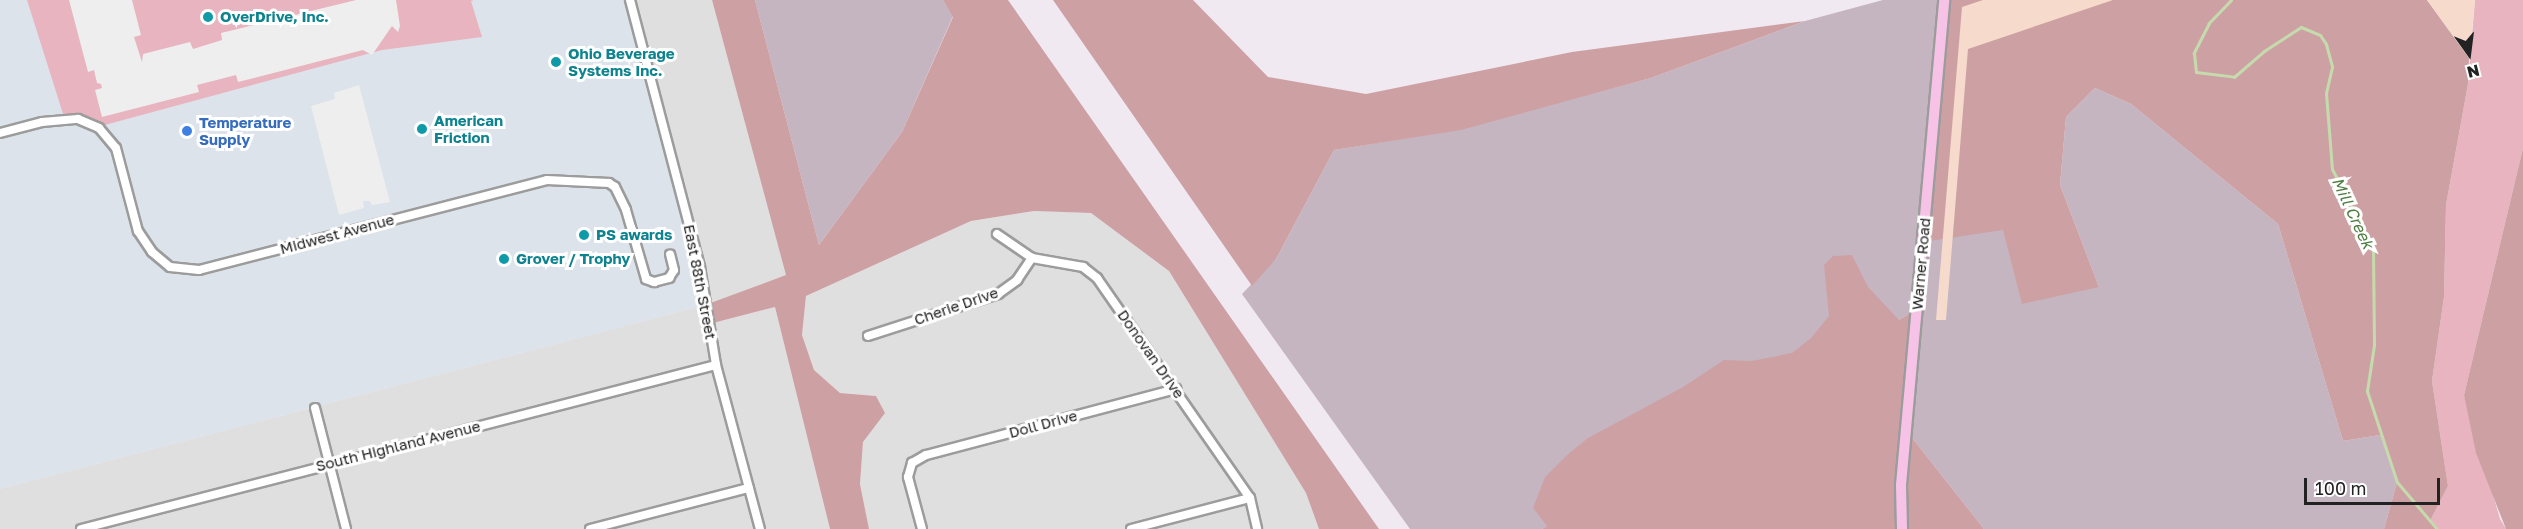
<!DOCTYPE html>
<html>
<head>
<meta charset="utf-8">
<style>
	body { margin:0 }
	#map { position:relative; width:2523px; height:529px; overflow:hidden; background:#f1e9f1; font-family:"Golos Text",sans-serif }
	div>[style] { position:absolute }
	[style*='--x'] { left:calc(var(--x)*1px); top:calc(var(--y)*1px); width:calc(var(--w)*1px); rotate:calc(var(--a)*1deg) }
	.residential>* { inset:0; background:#dfdfe0 }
	.industrial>* { inset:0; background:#dce3ea }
	.construction>* { inset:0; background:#c5b5c1 }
	.grass>* { inset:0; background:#e7b4bf }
	.forest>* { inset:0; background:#cda1a3 }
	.park>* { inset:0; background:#f6dacb }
	.parking>* { inset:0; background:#eee }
	.stream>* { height:3px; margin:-1.5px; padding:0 1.5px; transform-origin:1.5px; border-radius:1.5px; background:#c5dbad }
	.roads { filter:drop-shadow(2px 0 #9c9c9c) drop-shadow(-2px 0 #9c9c9c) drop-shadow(0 2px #9c9c9c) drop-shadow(0 -2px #9c9c9c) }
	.minor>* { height:8px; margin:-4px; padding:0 4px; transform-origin:4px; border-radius:4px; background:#fff }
	.secondary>* { height:10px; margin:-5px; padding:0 5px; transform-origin:5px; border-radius:5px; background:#f6c3e6 }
	.dots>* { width:16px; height:16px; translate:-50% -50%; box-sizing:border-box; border:3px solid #fff; border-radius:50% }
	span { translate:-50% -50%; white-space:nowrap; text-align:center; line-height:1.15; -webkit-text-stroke:6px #fff; paint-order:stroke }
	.culture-label { font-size:15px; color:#0d838f; font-weight:700 }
	.left { translate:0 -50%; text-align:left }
	.shop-label { font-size:15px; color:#366cbe; font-weight:700 }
	.street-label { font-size:15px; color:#222 }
	.water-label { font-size:16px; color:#4f7e40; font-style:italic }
	.north { position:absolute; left:2439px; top:24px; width:60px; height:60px; -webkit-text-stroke:4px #fff; paint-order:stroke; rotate:166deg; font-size:16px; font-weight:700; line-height:24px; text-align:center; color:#222 }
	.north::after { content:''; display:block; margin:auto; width:21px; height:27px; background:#222; clip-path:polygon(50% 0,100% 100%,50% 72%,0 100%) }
	.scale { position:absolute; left:2304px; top:478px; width:136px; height:27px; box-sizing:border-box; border:3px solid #222; border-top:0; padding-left:8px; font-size:18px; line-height:21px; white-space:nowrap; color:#222; -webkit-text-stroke:4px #fff; paint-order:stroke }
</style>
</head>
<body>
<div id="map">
	<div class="residential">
		<div style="clip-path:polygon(630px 0,712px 0,787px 275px,705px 305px,709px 324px,775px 307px,830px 529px,0 529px,0 489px,705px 305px)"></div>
		<div style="clip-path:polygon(1034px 211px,1091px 213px,1169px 271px,1306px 493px,1319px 529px,869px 529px,860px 484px,863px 442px,876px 396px,840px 393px,814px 370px,802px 335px,806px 296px,971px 221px)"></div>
	</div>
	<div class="industrial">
		<div style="clip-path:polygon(0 0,630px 0,700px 267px,705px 305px,0 489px)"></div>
	</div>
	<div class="construction">
		<div style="clip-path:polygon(755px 0,943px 0,953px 16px,902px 132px,819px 245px)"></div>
		<div style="clip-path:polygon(1883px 0,1944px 0,2003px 230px,2099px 287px,2060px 185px,2066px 117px,2095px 88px,2131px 104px,2278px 224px,2343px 441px,2380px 435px,2397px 482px,2384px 529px,1984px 529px,1906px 430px,1916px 310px,1542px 529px,1410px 529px,1242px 294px,1276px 259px,1334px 150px,1461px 129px,1651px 78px,1805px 21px)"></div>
	</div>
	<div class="grass">
		<div style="clip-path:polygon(27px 0,474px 0,471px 1px,482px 37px,382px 50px,101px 126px,65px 120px)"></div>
		<div style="clip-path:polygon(2475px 0,2523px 0,2523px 148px,2464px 395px,2500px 519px,2506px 529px,2437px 529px,2430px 521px,2448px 486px,2432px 381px,2444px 297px,2446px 205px,2468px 84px)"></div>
	</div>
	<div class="forest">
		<div style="clip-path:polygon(712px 0,755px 0,819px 245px,902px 132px,953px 17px,943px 0,1008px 0,1379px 529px,1319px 529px,1306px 493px,1169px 271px,1091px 213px,1034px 211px,971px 221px,806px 296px,802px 335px,814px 370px,840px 393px,876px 396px,885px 413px,863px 442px,860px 484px,869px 529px,830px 529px,775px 307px,709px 324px,705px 305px,786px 275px)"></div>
		<div style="clip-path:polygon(1053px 0,1193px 0,1268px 77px,1366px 94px,1572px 52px,1805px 21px,1651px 78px,1461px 130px,1334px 150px,1276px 259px,1252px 286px)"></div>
		<div style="clip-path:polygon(1944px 0,2427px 0,2469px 58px,2468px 84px,2446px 205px,2444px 297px,2432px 381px,2448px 486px,2430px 521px,2437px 529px,2384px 529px,2397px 482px,2380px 435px,2343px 441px,2278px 224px,2131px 104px,2095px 88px,2066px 117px,2060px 185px,2099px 287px,2022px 304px,2003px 230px,1923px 242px)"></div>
		<div style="clip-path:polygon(2523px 148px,2523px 529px,2506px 529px,2476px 453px,2464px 395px)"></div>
		<div style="clip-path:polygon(1852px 255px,1868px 287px,1899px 320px,1917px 309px,1906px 430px,1984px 529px,1542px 529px,1547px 526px,1533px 508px,1545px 477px,1567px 455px,1588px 438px,1683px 387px,1724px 360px,1752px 361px,1792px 353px,1811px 338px,1829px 316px,1824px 265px,1833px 256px)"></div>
	</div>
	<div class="park">
		<div style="clip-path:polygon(1983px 0,2113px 0,1968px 49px,1946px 320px,1936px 320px,1962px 7px)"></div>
		<div style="clip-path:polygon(2427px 0,2475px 0,2469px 58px)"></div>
	</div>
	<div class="parking">
		<div style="clip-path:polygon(69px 0,132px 0,141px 35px,134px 37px,142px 62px,143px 54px,190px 42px,193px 49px,222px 40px,221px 33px,356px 0,396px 0,400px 26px,398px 32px,392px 26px,372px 55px,363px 50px,238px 82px,236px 75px,197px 85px,199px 92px,102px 117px,95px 90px,102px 88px,101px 84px,97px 83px,94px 70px,88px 72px)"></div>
		<div style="clip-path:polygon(359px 85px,390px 202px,372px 205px,370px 201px,363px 201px,364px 208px,339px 215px,311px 106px,335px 99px,334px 93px)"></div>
	</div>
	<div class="stream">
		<div style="--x:2231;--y:0;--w:32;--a:134"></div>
		<div style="--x:2209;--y:23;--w:34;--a:117"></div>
		<div style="--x:2194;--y:53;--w:19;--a:84"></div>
		<div style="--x:2196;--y:72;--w:38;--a:7"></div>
		<div style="--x:2234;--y:77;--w:40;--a:-41"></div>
		<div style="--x:2264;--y:51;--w:44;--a:-33"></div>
		<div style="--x:2301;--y:27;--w:21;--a:23"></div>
		<div style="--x:2320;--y:35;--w:11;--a:56"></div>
		<div style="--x:2326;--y:44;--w:24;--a:75"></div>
		<div style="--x:2332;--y:67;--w:27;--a:103"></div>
		<div style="--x:2326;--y:93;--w:76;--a:85.5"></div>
		<div style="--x:2332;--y:169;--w:90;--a:62.9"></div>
		<div style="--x:2373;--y:249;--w:96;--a:89.4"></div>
		<div style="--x:2374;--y:345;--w:47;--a:98.7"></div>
		<div style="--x:2367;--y:391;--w:96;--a:71.8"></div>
		<div style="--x:2397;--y:482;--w:62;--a:49.6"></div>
	</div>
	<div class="roads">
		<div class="minor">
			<div style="--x:630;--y:0;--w:276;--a:75.3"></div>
			<div style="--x:700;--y:267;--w:99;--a:80.7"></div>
			<div style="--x:716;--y:365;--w:170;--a:75"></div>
			<div style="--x:0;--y:133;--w:43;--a:-14.7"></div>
			<div style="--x:42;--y:122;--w:36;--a:-5"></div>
			<div style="--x:78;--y:119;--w:23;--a:23"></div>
			<div style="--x:99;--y:128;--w:26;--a:50"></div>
			<div style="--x:116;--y:148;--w:86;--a:75.2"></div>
			<div style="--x:138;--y:231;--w:25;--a:56"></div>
			<div style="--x:152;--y:252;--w:23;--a:40"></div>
			<div style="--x:170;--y:267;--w:29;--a:6"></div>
			<div style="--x:199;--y:270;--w:359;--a:-14.5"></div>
			<div style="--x:547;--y:180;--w:62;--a:2.8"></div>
			<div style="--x:609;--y:183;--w:7;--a:34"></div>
			<div style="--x:615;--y:187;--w:25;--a:64"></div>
			<div style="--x:626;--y:210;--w:72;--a:73.8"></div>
			<div style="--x:646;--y:279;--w:9;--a:21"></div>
			<div style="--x:654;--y:282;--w:16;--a:-15"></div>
			<div style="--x:669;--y:278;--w:9;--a:-58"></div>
			<div style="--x:674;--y:270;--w:16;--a:-104"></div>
			<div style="--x:997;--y:234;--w:42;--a:34.4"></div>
			<div style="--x:1032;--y:258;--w:52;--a:10"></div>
			<div style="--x:1083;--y:267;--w:18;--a:38"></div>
			<div style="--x:1097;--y:278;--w:268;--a:55.2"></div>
			<div style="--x:1250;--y:498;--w:32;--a:77"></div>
			<div style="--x:868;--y:336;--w:137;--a:-17.9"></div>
			<div style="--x:998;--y:294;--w:24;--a:-36"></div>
			<div style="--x:1017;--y:280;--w:27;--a:-56"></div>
			<div style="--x:315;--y:408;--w:125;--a:75.6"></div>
			<div style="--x:81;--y:529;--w:656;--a:-14.48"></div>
			<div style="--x:590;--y:529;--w:164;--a:-14.5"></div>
			<div style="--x:922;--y:529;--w:54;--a:-105.1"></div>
			<div style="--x:908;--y:477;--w:15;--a:-74"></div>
			<div style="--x:912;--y:463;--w:16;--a:-30"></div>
			<div style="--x:926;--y:455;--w:259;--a:-14.8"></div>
			<div style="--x:1131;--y:529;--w:123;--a:-14.6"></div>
		</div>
		<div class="secondary">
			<div style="--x:1902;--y:529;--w:44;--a:-91.3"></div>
			<div style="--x:1901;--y:485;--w:487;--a:-84.9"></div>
		</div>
	</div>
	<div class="dots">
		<div style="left:208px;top:17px;background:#0f9aa8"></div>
		<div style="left:556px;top:62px;background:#0f9aa8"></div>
		<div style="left:422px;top:129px;background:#0f9aa8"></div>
		<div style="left:187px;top:131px;background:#3f7fe0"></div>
		<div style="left:584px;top:235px;background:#0f9aa8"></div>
		<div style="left:504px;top:259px;background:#0f9aa8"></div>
	</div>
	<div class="culture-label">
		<span class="left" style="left:220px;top:17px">OverDrive, Inc.</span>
		<span class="left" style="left:568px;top:62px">Ohio Beverage<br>Systems Inc.</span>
		<span class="left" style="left:434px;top:129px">American<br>Friction</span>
		<span class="left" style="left:596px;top:235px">PS awards</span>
		<span class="left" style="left:516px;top:259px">Grover / Trophy</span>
	</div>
	<div class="shop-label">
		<span class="left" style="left:199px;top:131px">Temperature<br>Supply</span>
	</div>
	<div class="street-label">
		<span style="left:337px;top:234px;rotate:-15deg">Midwest Avenue</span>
		<span style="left:1921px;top:264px;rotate:-85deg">Warner Road</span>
		<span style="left:700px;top:282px;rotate:79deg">East 88th Street</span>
		<span style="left:956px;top:306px;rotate:-19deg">Cherie Drive</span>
		<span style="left:1151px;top:354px;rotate:55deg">Donovan Drive</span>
		<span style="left:1043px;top:424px;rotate:-15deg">Doll Drive</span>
		<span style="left:398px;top:446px;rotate:-14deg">South Highland Avenue</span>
	</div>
	<div class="water-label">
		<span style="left:2353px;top:213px;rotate:65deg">Mill Creek</span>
	</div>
	<div class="north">N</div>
	<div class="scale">100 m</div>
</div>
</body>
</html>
